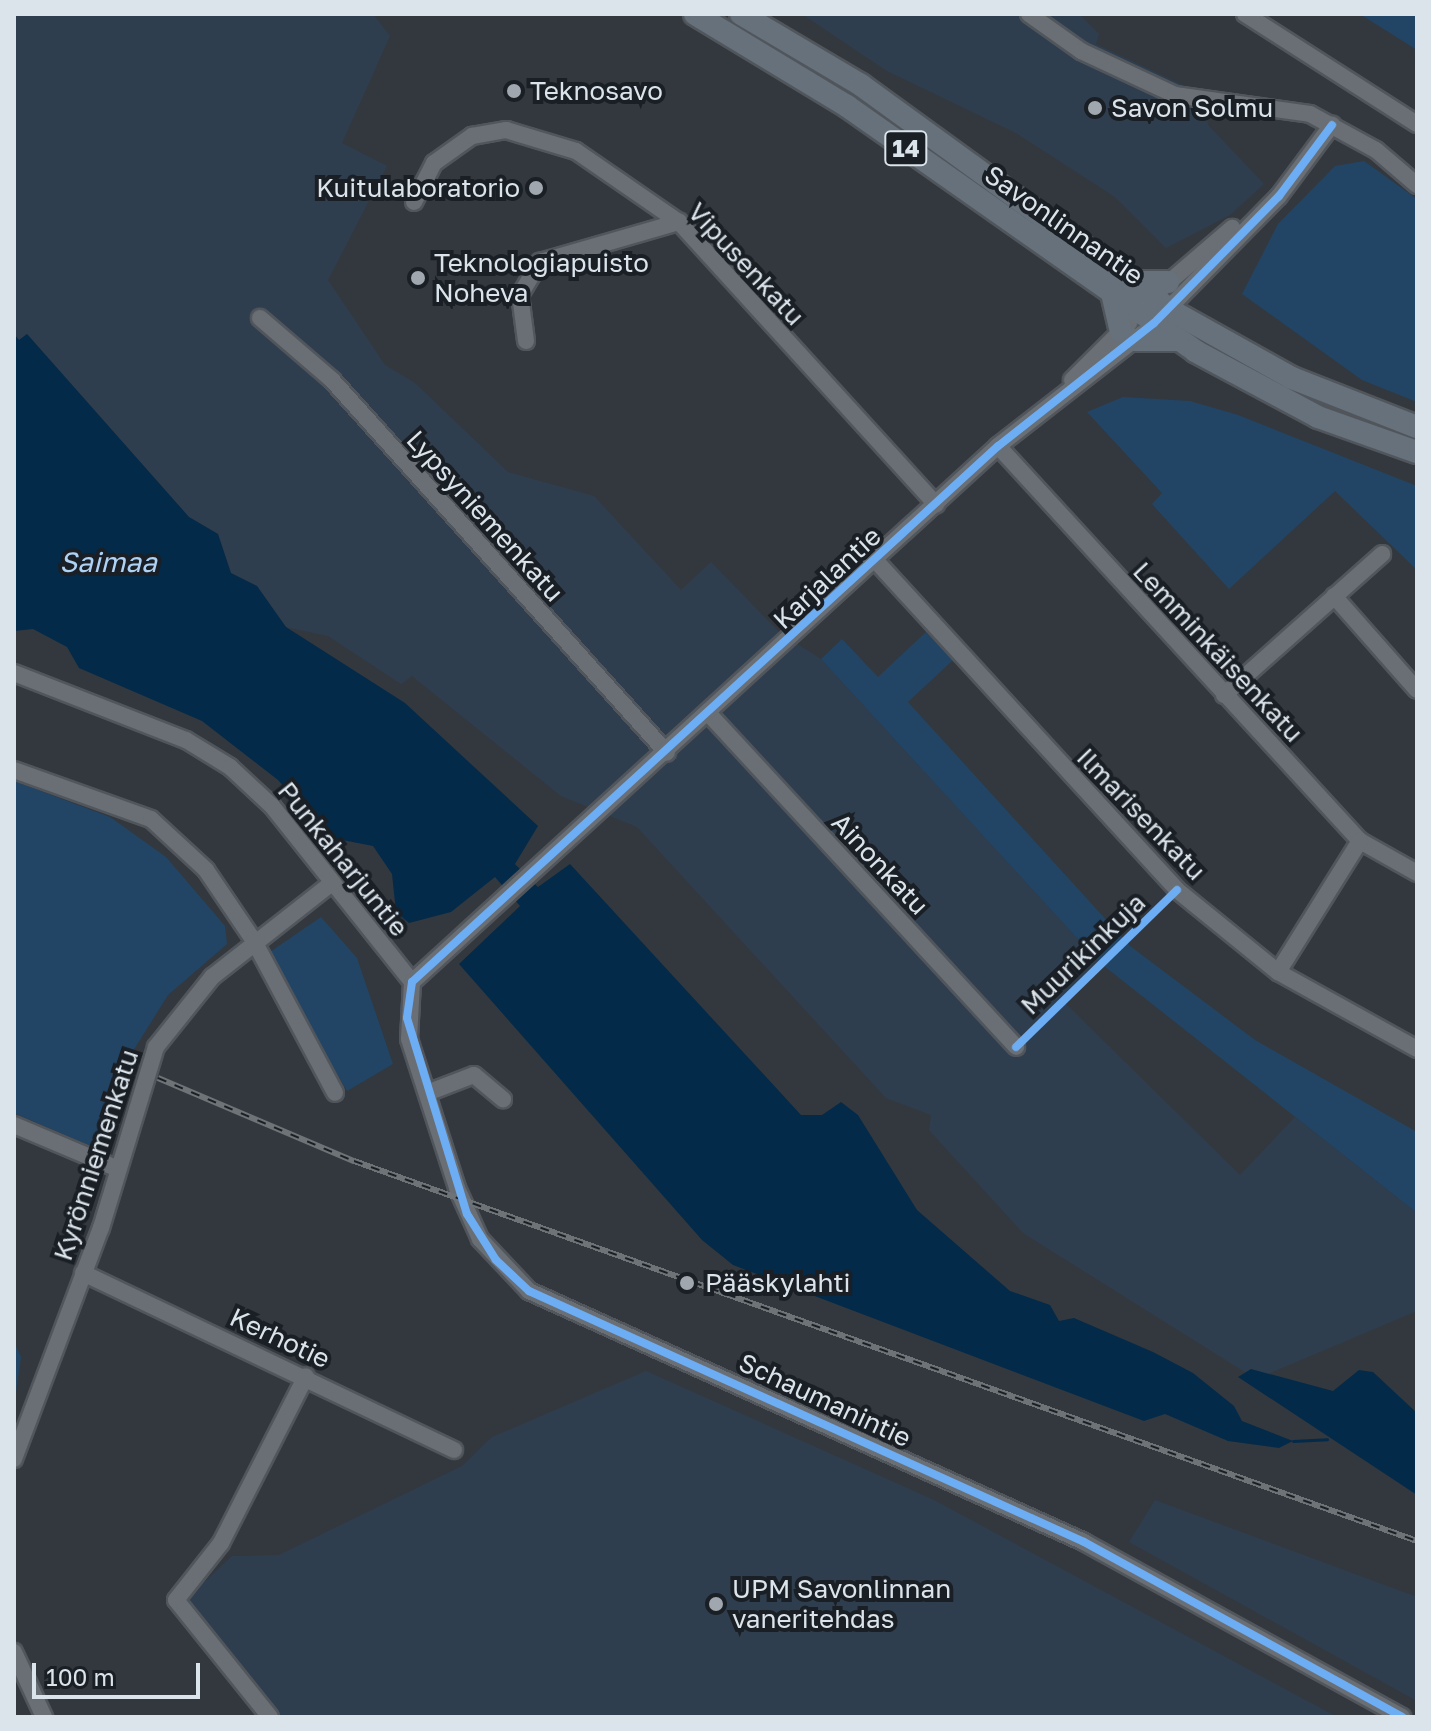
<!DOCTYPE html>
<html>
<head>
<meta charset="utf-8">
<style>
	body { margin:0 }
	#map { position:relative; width:1431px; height:1731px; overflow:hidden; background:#32383e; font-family:"Golos Text",sans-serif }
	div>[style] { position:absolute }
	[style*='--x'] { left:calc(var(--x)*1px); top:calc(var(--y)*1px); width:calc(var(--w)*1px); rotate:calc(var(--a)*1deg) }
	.built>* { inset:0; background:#2f3e4e }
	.green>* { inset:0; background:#234565 }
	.water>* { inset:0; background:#042a4a }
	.stream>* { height:3px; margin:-1.5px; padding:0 1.5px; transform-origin:1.5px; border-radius:1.5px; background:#042a4a }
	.roads { filter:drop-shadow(2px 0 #51565c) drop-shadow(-2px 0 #51565c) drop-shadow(0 2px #51565c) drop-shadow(0 -2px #51565c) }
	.minor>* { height:16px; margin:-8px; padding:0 8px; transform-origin:8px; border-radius:8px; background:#696f74 }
	.highway>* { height:22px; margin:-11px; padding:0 11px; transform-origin:11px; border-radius:11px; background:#66717c }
	.rail>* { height:6px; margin-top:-3px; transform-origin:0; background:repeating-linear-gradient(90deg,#191f24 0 9px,#6e7377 0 18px); box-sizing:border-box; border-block:2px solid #6e7377 }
	.cycleway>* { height:8px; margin:-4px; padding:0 4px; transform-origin:4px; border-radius:4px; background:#6dadf4 }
	.dots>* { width:22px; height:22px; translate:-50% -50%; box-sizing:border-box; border:4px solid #191f24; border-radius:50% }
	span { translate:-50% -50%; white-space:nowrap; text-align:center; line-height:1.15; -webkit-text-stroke:8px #191f24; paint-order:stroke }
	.shield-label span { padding:2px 6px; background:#191f24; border:2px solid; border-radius:6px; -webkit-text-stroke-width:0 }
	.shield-label { font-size:24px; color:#dbe3eb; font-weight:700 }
	.poi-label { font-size:26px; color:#dbe3eb }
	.left { translate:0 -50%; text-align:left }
	.right { translate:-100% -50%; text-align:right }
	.street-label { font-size:26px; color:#dbe3eb }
	.water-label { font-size:28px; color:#aed2f6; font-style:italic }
	.frame { position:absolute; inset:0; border:16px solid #dbe3eb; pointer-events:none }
	.scale { position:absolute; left:32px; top:1663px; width:168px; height:36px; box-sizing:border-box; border:4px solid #dbe3eb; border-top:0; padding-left:10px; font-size:24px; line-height:28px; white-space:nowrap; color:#dbe3eb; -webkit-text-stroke:6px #191f24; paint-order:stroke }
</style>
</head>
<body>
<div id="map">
	<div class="built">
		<div style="clip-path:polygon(14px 14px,373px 14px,390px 36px,342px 143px,387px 166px,328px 280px,385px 365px,415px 383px,508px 472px,594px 496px,681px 590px,711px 562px,780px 633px,821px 659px,1099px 962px,1061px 999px,1240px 1175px,1295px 1117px,1417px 1213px,1417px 1311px,1256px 1379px,1023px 1233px,929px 1130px,931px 1115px,886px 1098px,637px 827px,561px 796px,412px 676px,401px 684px,328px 636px,286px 627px,257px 586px,231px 573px,218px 534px,189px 517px,27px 334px,19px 340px,14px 334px)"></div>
		<div style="clip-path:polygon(802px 14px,1079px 14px,1099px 34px,1096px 44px,1206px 96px,1208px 125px,1264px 184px,1230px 215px,1166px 248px,1115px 197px,1016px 133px,887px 71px)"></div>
		<div style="clip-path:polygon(646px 1371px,934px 1500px,1337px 1717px,280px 1717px,184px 1601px,232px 1556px,279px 1555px,462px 1466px,492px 1437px)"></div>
		<div style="clip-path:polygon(1155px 1500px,1417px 1597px,1417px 1701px,1129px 1542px)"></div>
	</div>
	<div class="green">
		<div style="clip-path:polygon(1409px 14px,1417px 17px,1417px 50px,1363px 16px)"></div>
		<div style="clip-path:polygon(1364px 161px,1417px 199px,1417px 402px,1362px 380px,1242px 294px,1278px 224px,1335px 166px)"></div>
		<div style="clip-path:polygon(1123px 397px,1190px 401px,1238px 415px,1417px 486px,1417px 570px,1335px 491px,1229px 589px,1152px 504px,1162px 493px,1087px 412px)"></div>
		<div style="clip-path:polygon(926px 632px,953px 660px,908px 702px,1130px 946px,1255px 1040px,1417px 1132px,1417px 1213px,1099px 962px,821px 659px,842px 639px,878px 677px)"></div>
		<div style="clip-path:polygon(14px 781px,110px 817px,166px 857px,225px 926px,227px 944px,168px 995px,123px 1067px,98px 1149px,14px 1113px)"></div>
		<div style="clip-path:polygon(321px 917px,357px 958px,393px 1064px,347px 1091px,267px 954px)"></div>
		<div style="clip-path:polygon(14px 1342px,21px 1357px,14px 1406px)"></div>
	</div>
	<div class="water">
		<div style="clip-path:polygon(14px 334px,19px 340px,27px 334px,189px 517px,218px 534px,231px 573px,257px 586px,286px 627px,405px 703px,538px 826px,515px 864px,538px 887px,570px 864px,801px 1115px,822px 1115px,841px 1102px,858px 1115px,917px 1210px,1010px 1291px,1050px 1305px,1059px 1321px,1074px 1318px,1153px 1352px,1193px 1373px,1234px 1406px,1242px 1421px,1293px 1441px,1279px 1448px,1228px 1441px,1165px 1414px,1144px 1421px,733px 1265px,702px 1240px,459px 964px,520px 906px,495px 877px,451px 912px,409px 923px,396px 912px,392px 874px,373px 846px,327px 837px,278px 780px,202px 721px,79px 668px,67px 647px,33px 629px,14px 631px)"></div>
		<div style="clip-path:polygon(1251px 1369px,1333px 1391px,1359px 1370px,1373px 1372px,1417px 1413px,1417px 1495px,1238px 1377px)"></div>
	</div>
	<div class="stream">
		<div style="--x:1293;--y:1441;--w:34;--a:-3"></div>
	</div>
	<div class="roads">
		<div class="minor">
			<div style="--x:1029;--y:14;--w:64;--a:35.4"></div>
			<div style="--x:1081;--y:51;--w:104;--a:25.1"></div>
			<div style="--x:1175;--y:95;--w:136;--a:8"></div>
			<div style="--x:1310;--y:114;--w:75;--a:28.6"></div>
			<div style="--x:1376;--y:150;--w:54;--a:40.5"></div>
			<div style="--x:1245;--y:14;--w:204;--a:32.6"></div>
			<div style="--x:414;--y:202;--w:44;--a:-62.9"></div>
			<div style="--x:434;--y:163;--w:47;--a:-35.4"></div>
			<div style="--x:472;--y:136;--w:35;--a:-10"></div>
			<div style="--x:506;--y:130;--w:73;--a:16.7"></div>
			<div style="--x:576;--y:151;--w:125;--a:34.6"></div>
			<div style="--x:679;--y:222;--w:382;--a:47.7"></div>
			<div style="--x:1161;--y:289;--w:94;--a:-40.7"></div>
			<div style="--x:1163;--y:314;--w:165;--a:-45.5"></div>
			<div style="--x:1279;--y:196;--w:89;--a:-53.3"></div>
			<div style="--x:260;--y:318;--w:95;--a:40.7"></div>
			<div style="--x:332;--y:380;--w:501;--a:48.07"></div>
			<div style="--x:526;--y:341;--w:46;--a:-97.4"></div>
			<div style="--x:520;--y:295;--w:39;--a:-59"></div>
			<div style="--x:540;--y:262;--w:145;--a:-16.1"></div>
			<div style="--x:1072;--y:380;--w:81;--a:-45"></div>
			<div style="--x:998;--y:446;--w:536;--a:47.5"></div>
			<div style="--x:1360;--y:841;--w:65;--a:29.3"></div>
			<div style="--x:875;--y:560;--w:447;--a:47.5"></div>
			<div style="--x:1177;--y:890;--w:130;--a:39.1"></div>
			<div style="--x:1278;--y:972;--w:159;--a:29"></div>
			<div style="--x:1334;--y:596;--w:125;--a:48.6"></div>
			<div style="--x:14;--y:673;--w:185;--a:21.3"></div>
			<div style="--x:186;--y:740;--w:52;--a:31.5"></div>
			<div style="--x:230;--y:767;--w:57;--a:42.9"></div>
			<div style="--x:272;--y:806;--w:225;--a:51.5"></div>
			<div style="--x:1224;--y:695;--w:212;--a:-41.7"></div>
			<div style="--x:709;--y:714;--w:453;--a:47.3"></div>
			<div style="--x:14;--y:770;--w:145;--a:19.7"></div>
			<div style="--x:151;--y:819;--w:75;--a:42.8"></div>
			<div style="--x:206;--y:870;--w:86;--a:55.9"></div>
			<div style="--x:254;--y:941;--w:172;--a:61.9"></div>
			<div style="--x:1278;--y:972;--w:155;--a:-58"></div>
			<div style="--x:412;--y:982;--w:57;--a:93"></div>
			<div style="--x:409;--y:1039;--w:157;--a:72.1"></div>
			<div style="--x:457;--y:1188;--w:56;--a:65.7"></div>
			<div style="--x:480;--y:1239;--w:71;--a:46.7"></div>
			<div style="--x:529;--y:1291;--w:609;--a:24.33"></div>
			<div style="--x:1084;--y:1542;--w:363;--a:28.8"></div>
			<div style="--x:412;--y:982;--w:794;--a:-42.45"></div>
			<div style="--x:998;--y:446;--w:184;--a:-37.9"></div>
			<div style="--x:427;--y:1093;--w:50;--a:-21"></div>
			<div style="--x:474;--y:1075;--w:38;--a:40"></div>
			<div style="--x:14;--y:1125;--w:113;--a:22.9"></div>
			<div style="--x:83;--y:1273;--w:411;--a:25.5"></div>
			<div style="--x:14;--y:1459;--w:247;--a:-69.4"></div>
			<div style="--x:101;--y:1228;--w:189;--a:-73.1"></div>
			<div style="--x:156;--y:1047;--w:90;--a:-51.3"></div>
			<div style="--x:212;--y:977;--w:152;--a:-38.1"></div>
			<div style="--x:14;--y:1652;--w:72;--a:65.2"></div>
			<div style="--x:270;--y:1717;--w:150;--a:-128.8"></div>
			<div style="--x:176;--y:1600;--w:73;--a:-51.7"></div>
			<div style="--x:221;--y:1543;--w:187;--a:-63"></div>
		</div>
		<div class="highway">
			<div style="--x:695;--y:14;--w:178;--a:31.2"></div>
			<div style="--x:847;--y:106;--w:426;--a:35.1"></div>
			<div style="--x:1195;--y:351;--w:140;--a:28.2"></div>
			<div style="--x:1318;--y:417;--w:105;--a:19.5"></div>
			<div style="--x:741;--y:14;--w:139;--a:30.6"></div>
			<div style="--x:861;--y:85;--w:384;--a:36"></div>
			<div style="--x:1172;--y:311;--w:137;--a:29.2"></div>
			<div style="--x:1292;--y:378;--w:134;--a:21.4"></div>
			<div style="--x:1132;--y:282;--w:36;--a:0"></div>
			<div style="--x:1112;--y:293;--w:39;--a:77"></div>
			<div style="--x:1135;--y:340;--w:43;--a:0"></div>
		</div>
	</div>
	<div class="rail">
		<div style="--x:158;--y:1078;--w:213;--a:23"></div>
		<div style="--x:354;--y:1161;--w:1129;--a:19.67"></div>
	</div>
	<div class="cycleway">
		<div style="--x:1332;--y:125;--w:89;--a:126.7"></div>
		<div style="--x:1279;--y:196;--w:178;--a:134.5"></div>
		<div style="--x:1154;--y:323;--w:199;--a:141.7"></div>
		<div style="--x:998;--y:446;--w:794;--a:137.55"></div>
		<div style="--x:412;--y:982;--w:36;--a:98"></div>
		<div style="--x:407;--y:1018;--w:205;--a:73"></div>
		<div style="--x:467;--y:1214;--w:54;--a:57.8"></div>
		<div style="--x:496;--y:1260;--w:45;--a:43.2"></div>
		<div style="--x:529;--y:1291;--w:609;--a:24.33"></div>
		<div style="--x:1084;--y:1542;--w:363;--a:28.8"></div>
		<div style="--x:1016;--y:1047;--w:225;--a:-44.3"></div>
	</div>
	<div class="dots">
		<div style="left:514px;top:91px;background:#a0a7ae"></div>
		<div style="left:1095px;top:108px;background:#a0a7ae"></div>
		<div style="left:536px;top:188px;background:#a0a7ae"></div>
		<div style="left:418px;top:278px;background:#a0a7ae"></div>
		<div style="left:687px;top:1283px;background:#a0a7ae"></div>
		<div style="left:716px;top:1604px;background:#a0a7ae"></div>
	</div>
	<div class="shield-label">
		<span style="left:906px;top:148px">14</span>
	</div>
	<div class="poi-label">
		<span class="left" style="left:530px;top:91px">Teknosavo</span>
		<span class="left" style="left:1111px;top:108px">Savon Solmu</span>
		<span class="right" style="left:520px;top:188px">Kuitulaboratorio</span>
		<span class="left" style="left:434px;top:278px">Teknologiapuisto<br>Noheva</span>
		<span class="left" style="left:705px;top:1283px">Pääskylahti</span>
		<span class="left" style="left:732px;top:1604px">UPM Savonlinnan<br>vaneritehdas</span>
	</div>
	<div class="street-label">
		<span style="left:1064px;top:225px;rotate:35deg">Savonlinnantie</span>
		<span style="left:746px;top:264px;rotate:47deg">Vipusenkatu</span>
		<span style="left:485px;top:516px;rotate:48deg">Lypsyniemenkatu</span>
		<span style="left:827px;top:578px;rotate:-43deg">Karjalantie</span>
		<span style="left:1218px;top:652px;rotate:47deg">Lemminkäisenkatu</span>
		<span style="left:1141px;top:814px;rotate:46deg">Ilmarisenkatu</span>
		<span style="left:343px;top:859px;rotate:51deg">Punkaharjuntie</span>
		<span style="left:880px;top:864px;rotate:47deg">Ainonkatu</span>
		<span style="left:1083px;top:954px;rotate:-44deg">Muurikinkuja</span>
		<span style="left:96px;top:1155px;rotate:-72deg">Kyrönniemenkatu</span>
		<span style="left:280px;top:1338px;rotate:25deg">Kerhotie</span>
		<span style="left:825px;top:1400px;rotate:25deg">Schaumanintie</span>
	</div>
	<div class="water-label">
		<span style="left:108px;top:562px">Saimaa</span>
	</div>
	<div class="frame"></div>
	<div class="scale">100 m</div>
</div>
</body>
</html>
